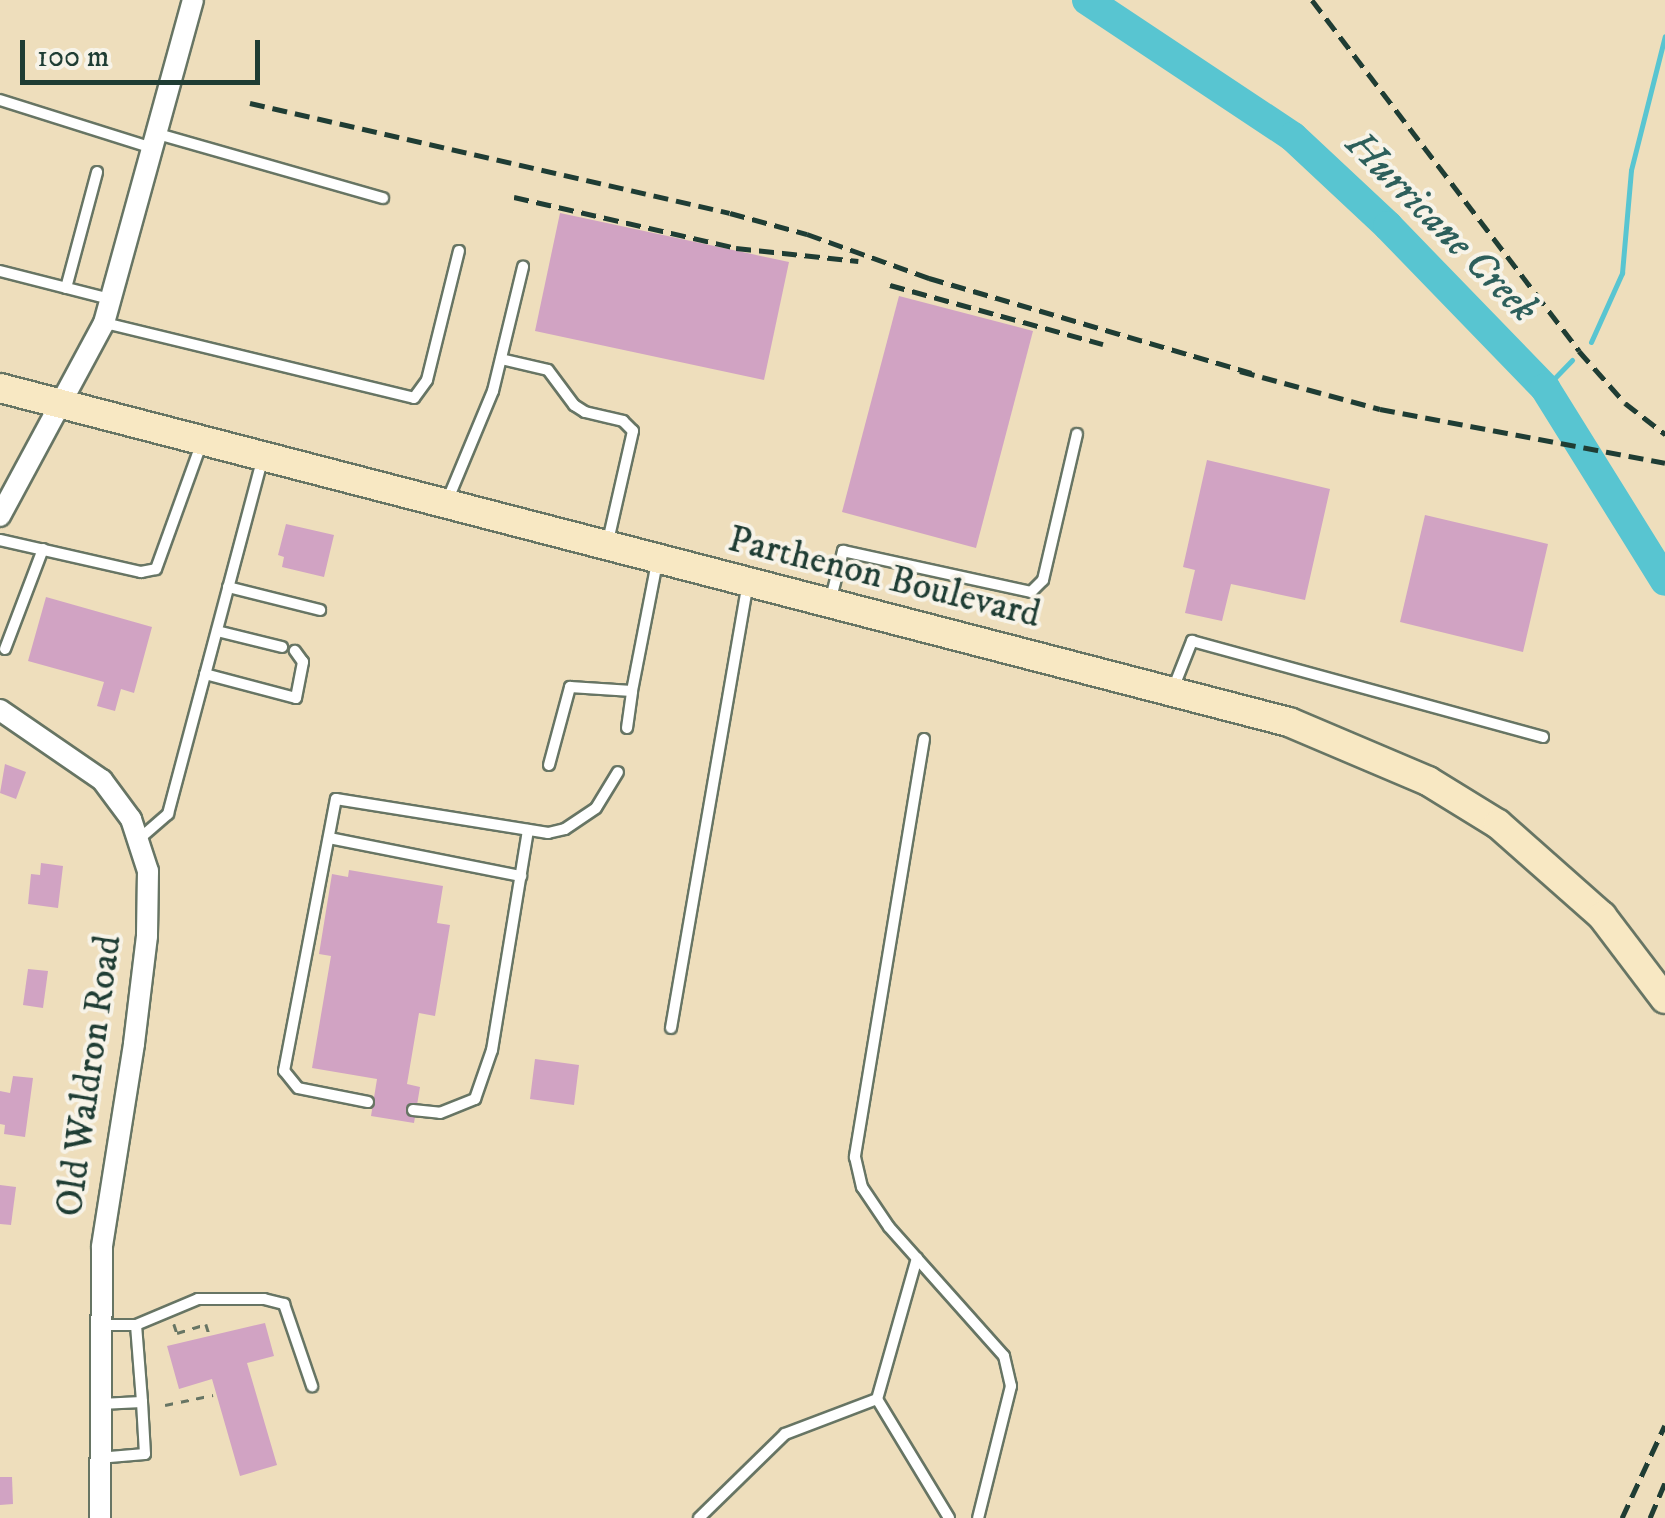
<!DOCTYPE html>
<html>
<head>
<meta charset="utf-8">
<style>
	body { margin:0 }
	#map { position:relative; width:1665px; height:1518px; overflow:hidden; background:#eedebc; font-family:"IM FELL DW Pica",serif }
	div>[style] { position:absolute }
	[style*='--x'] { left:calc(var(--x)*1px); top:calc(var(--y)*1px); width:calc(var(--w)*1px); rotate:calc(var(--a)*1deg) }
	.stream>* { height:5px; margin:-2.5px; padding:0 2.5px; transform-origin:2.5px; border-radius:2.5px; background:#58c5d1 }
	.river>* { height:30px; margin:-15px; padding:0 15px; transform-origin:15px; border-radius:15px; background:#58c5d1 }
	.building>* { inset:0; background:#d1a3c3 }
	.path>* { height:2.5px; margin-top:-1.25px; transform-origin:0; background:repeating-linear-gradient(90deg,#677564 0 8px,transparent 0 16px) }
	.roads { filter:drop-shadow(2px 0 #677564) drop-shadow(-2px 0 #677564) drop-shadow(0 2px #677564) drop-shadow(0 -2px #677564) }
	.lane>* { height:10px; margin:-5px; padding:0 5px; transform-origin:5px; border-radius:5px; background:#fff }
	.street>* { height:20px; margin:-10px; padding:0 10px; transform-origin:10px; border-radius:10px; background:#fff }
	.secondary>* { height:28px; margin:-14px; padding:0 14px; transform-origin:14px; border-radius:14px; background:#f8e8c3 }
	.rail>* { height:5px; margin-top:-2.5px; transform-origin:0; background:repeating-linear-gradient(90deg,#1f3d34 0 15px,transparent 0 23px) }
	span { translate:-50% -50%; white-space:nowrap; text-align:center; line-height:1.15; -webkit-text-stroke:8px #f7f3e8; paint-order:stroke }
	.street-label { font-size:38px; color:#1f3d34 }
	.water-label { font-size:40px; color:#2d5f5b; font-style:italic }
	.scale { position:absolute; left:20px; top:40px; width:240px; height:45px; box-sizing:border-box; border:5px solid #1f3d34; border-top:0; padding-left:12px; font-size:30px; line-height:35px; white-space:nowrap; color:#1f3d34; -webkit-text-stroke:8px #f7f3e8; paint-order:stroke }
</style>
</head>
<body>
<div id="map">
	<div class="stream">
		<div style="--x:1591;--y:342;--w:76;--a:-65.8"></div>
		<div style="--x:1622;--y:273;--w:103;--a:-85"></div>
		<div style="--x:1631;--y:170;--w:138;--a:-75.8"></div>
		<div style="--x:1545;--y:388;--w:39;--a:-46"></div>
	</div>
	<div class="river">
		<div style="--x:1087;--y:0;--w:247;--a:33.6"></div>
		<div style="--x:1293;--y:137;--w:130;--a:43.1"></div>
		<div style="--x:1388;--y:226;--w:226;--a:45.9"></div>
		<div style="--x:1545;--y:388;--w:227;--a:58.1"></div>
	</div>
	<div class="building">
		<div style="clip-path:polygon(560px 213px,789px 262px,764px 380px,535px 331px)"></div>
		<div style="clip-path:polygon(899px 296px,1033px 331px,976px 548px,842px 512px)"></div>
		<div style="clip-path:polygon(1207px 460px,1330px 489px,1305px 600px,1231px 584px,1222px 621px,1185px 613px,1195px 570px,1183px 567px)"></div>
		<div style="clip-path:polygon(1425px 515px,1548px 544px,1523px 652px,1400px 622px)"></div>
		<div style="clip-path:polygon(286px 524px,334px 535px,324px 577px,282px 567px,284px 557px,278px 555px)"></div>
		<div style="clip-path:polygon(46px 597px,152px 627px,134px 693px,121px 689px,115px 711px,97px 706px,104px 682px,28px 661px)"></div>
		<div style="clip-path:polygon(5px 764px,26px 772px,16px 799px,0 793px)"></div>
		<div style="clip-path:polygon(41px 863px,63px 866px,58px 908px,28px 904px,31px 874px,40px 875px)"></div>
		<div style="clip-path:polygon(349px 870px,443px 886px,437px 923px,450px 925px,435px 1016px,419px 1013px,407px 1084px,420px 1087px,414px 1123px,371px 1116px,377px 1079px,312px 1068px,331px 956px,319px 954px,332px 874px,348px 877px)"></div>
		<div style="clip-path:polygon(28px 969px,48px 971px,43px 1008px,23px 1005px)"></div>
		<div style="clip-path:polygon(535px 1059px,579px 1065px,574px 1105px,530px 1099px)"></div>
		<div style="clip-path:polygon(13px 1076px,33px 1078px,25px 1137px,4px 1134px,5px 1125px,0 1124px,0 1091px,10px 1093px)"></div>
		<div style="clip-path:polygon(0 1185px,16px 1187px,11px 1225px,0 1224px)"></div>
		<div style="clip-path:polygon(265px 1323px,274px 1356px,247px 1363px,277px 1465px,240px 1476px,212px 1379px,179px 1389px,167px 1346px)"></div>
		<div style="clip-path:polygon(0 1477px,12px 1477px,13px 1504px,0 1505px)"></div>
	</div>
	<div class="path">
		<div style="--x:174;--y:1324;--w:9;--a:72"></div>
		<div style="--x:177;--y:1333;--w:30;--a:-17"></div>
		<div style="--x:206;--y:1324;--w:14;--a:73"></div>
		<div style="--x:165;--y:1405;--w:49;--a:-11.8"></div>
	</div>
	<div class="roads">
		<div class="lane">
			<div style="--x:0;--y:100;--w:159;--a:17.5"></div>
			<div style="--x:158;--y:134;--w:234;--a:15.9"></div>
			<div style="--x:0;--y:271;--w:114;--a:14.3"></div>
			<div style="--x:66;--y:288;--w:120;--a:-75"></div>
			<div style="--x:105;--y:323;--w:318;--a:13.6"></div>
			<div style="--x:414;--y:398;--w:22;--a:-54"></div>
			<div style="--x:427;--y:380;--w:133;--a:-76.1"></div>
			<div style="--x:501;--y:359;--w:48;--a:13.2"></div>
			<div style="--x:548;--y:370;--w:44;--a:53.4"></div>
			<div style="--x:574;--y:405;--w:13;--a:32"></div>
			<div style="--x:585;--y:412;--w:39;--a:13"></div>
			<div style="--x:623;--y:421;--w:14;--a:45"></div>
			<div style="--x:633;--y:431;--w:113;--a:102.8"></div>
			<div style="--x:448;--y:499;--w:117;--a:-67.4"></div>
			<div style="--x:493;--y:391;--w:128;--a:-76.4"></div>
			<div style="--x:0;--y:540;--w:145;--a:12.8"></div>
			<div style="--x:141;--y:572;--w:15;--a:-11"></div>
			<div style="--x:156;--y:569;--w:135;--a:-70.1"></div>
			<div style="--x:228;--y:587;--w:95;--a:14"></div>
			<div style="--x:830;--y:602;--w:53;--a:-75.7"></div>
			<div style="--x:843;--y:551;--w:192;--a:12.3"></div>
			<div style="--x:1031;--y:592;--w:17;--a:-45"></div>
			<div style="--x:1043;--y:580;--w:150;--a:-76.9"></div>
			<div style="--x:217;--y:631;--w:67;--a:13.8"></div>
			<div style="--x:5;--y:649;--w:107;--a:-69.2"></div>
			<div style="--x:205;--y:674;--w:94;--a:14.8"></div>
			<div style="--x:296;--y:698;--w:37;--a:-79"></div>
			<div style="--x:303;--y:662;--w:14;--a:-126"></div>
			<div style="--x:1173;--y:689;--w:52;--a:-68.4"></div>
			<div style="--x:1192;--y:641;--w:364;--a:15.3"></div>
			<div style="--x:627;--y:728;--w:37;--a:-82"></div>
			<div style="--x:924;--y:739;--w:424;--a:99.4"></div>
			<div style="--x:855;--y:1157;--w:31;--a:77"></div>
			<div style="--x:862;--y:1187;--w:48;--a:56"></div>
			<div style="--x:889;--y:1227;--w:173;--a:48.3"></div>
			<div style="--x:1004;--y:1356;--w:31;--a:77"></div>
			<div style="--x:1011;--y:1386;--w:136;--a:104"></div>
			<div style="--x:549;--y:765;--w:81;--a:-74.9"></div>
			<div style="--x:570;--y:687;--w:62;--a:3.7"></div>
			<div style="--x:632;--y:691;--w:131;--a:-79"></div>
			<div style="--x:329;--y:838;--w:196;--a:11.2"></div>
			<div style="--x:138;--y:840;--w:40;--a:-41"></div>
			<div style="--x:168;--y:814;--w:368;--a:-75.1"></div>
			<div style="--x:671;--y:1028;--w:452;--a:-80.2"></div>
			<div style="--x:368;--y:1102;--w:71;--a:-168.7"></div>
			<div style="--x:298;--y:1088;--w:22;--a:-129"></div>
			<div style="--x:284;--y:1071;--w:277;--a:-79.2"></div>
			<div style="--x:336;--y:799;--w:215;--a:9.1"></div>
			<div style="--x:548;--y:833;--w:17;--a:-13"></div>
			<div style="--x:565;--y:829;--w:37;--a:-34"></div>
			<div style="--x:596;--y:808;--w:42;--a:-58.6"></div>
			<div style="--x:413;--y:1110;--w:27;--a:6"></div>
			<div style="--x:440;--y:1113;--w:38;--a:-22"></div>
			<div style="--x:475;--y:1099;--w:52;--a:-70.9"></div>
			<div style="--x:492;--y:1050;--w:223;--a:-80.7"></div>
			<div style="--x:917;--y:1258;--w:147;--a:105.8"></div>
			<div style="--x:877;--y:1399;--w:139;--a:58.8"></div>
			<div style="--x:101;--y:1325;--w:35;--a:0"></div>
			<div style="--x:136;--y:1325;--w:67;--a:-22.8"></div>
			<div style="--x:198;--y:1299;--w:66;--a:0"></div>
			<div style="--x:264;--y:1299;--w:21;--a:14"></div>
			<div style="--x:284;--y:1304;--w:87;--a:71.1"></div>
			<div style="--x:136;--y:1325;--w:77;--a:85.5"></div>
			<div style="--x:98;--y:1458;--w:47;--a:-4.9"></div>
			<div style="--x:145;--y:1454;--w:52;--a:-93.3"></div>
			<div style="--x:142;--y:1402;--w:42;--a:177.3"></div>
			<div style="--x:699;--y:1518;--w:120;--a:-44.3"></div>
			<div style="--x:785;--y:1434;--w:98;--a:-20.8"></div>
		</div>
		<div class="street">
			<div style="--x:0;--y:516;--w:219;--a:-61.7"></div>
			<div style="--x:104;--y:323;--w:335;--a:-74.6"></div>
			<div style="--x:0;--y:710;--w:124;--a:34.5"></div>
			<div style="--x:102;--y:780;--w:49;--a:53.4"></div>
			<div style="--x:131;--y:819;--w:55;--a:71.9"></div>
			<div style="--x:148;--y:871;--w:65;--a:90.9"></div>
			<div style="--x:147;--y:936;--w:109;--a:96.9"></div>
			<div style="--x:134;--y:1044;--w:206;--a:99"></div>
			<div style="--x:102;--y:1247;--w:271;--a:90.4"></div>
		</div>
		<div class="secondary">
			<div style="--x:0;--y:388;--w:1332;--a:14.53"></div>
			<div style="--x:1289;--y:722;--w:151;--a:23"></div>
			<div style="--x:1428;--y:781;--w:82;--a:31.6"></div>
			<div style="--x:1498;--y:824;--w:139;--a:41.5"></div>
			<div style="--x:1602;--y:916;--w:104;--a:52.8"></div>
		</div>
	</div>
	<div class="rail">
		<div style="--x:1312;--y:0;--w:441;--a:52.7"></div>
		<div style="--x:1579;--y:351;--w:69;--a:48.5"></div>
		<div style="--x:1625;--y:403;--w:51;--a:37.8"></div>
		<div style="--x:250;--y:103;--w:492;--a:12.9"></div>
		<div style="--x:730;--y:213;--w:80;--a:15.3"></div>
		<div style="--x:807;--y:234;--w:130;--a:19.8"></div>
		<div style="--x:929;--y:278;--w:336;--a:16.4"></div>
		<div style="--x:514;--y:197;--w:228;--a:12.9"></div>
		<div style="--x:736;--y:248;--w:123;--a:6.1"></div>
		<div style="--x:890;--y:285;--w:221;--a:15.5"></div>
		<div style="--x:1240;--y:371;--w:145;--a:15.2"></div>
		<div style="--x:1380;--y:409;--w:290;--a:10.7"></div>
		<div style="--x:1622;--y:1518;--w:102;--a:-65.2"></div>
		<div style="--x:1650;--y:1518;--w:38;--a:-67"></div>
	</div>
	<div class="street-label">
		<span style="left:884px;top:578px;rotate:14deg">Parthenon Boulevard</span>
		<span style="left:90px;top:1076px;rotate:-82deg">Old Waldron Road</span>
	</div>
	<div class="water-label">
		<span style="left:1441px;top:227px;rotate:45deg">Hurricane Creek</span>
	</div>
	<div class="scale">100 m</div>
</div>
</body>
</html>
